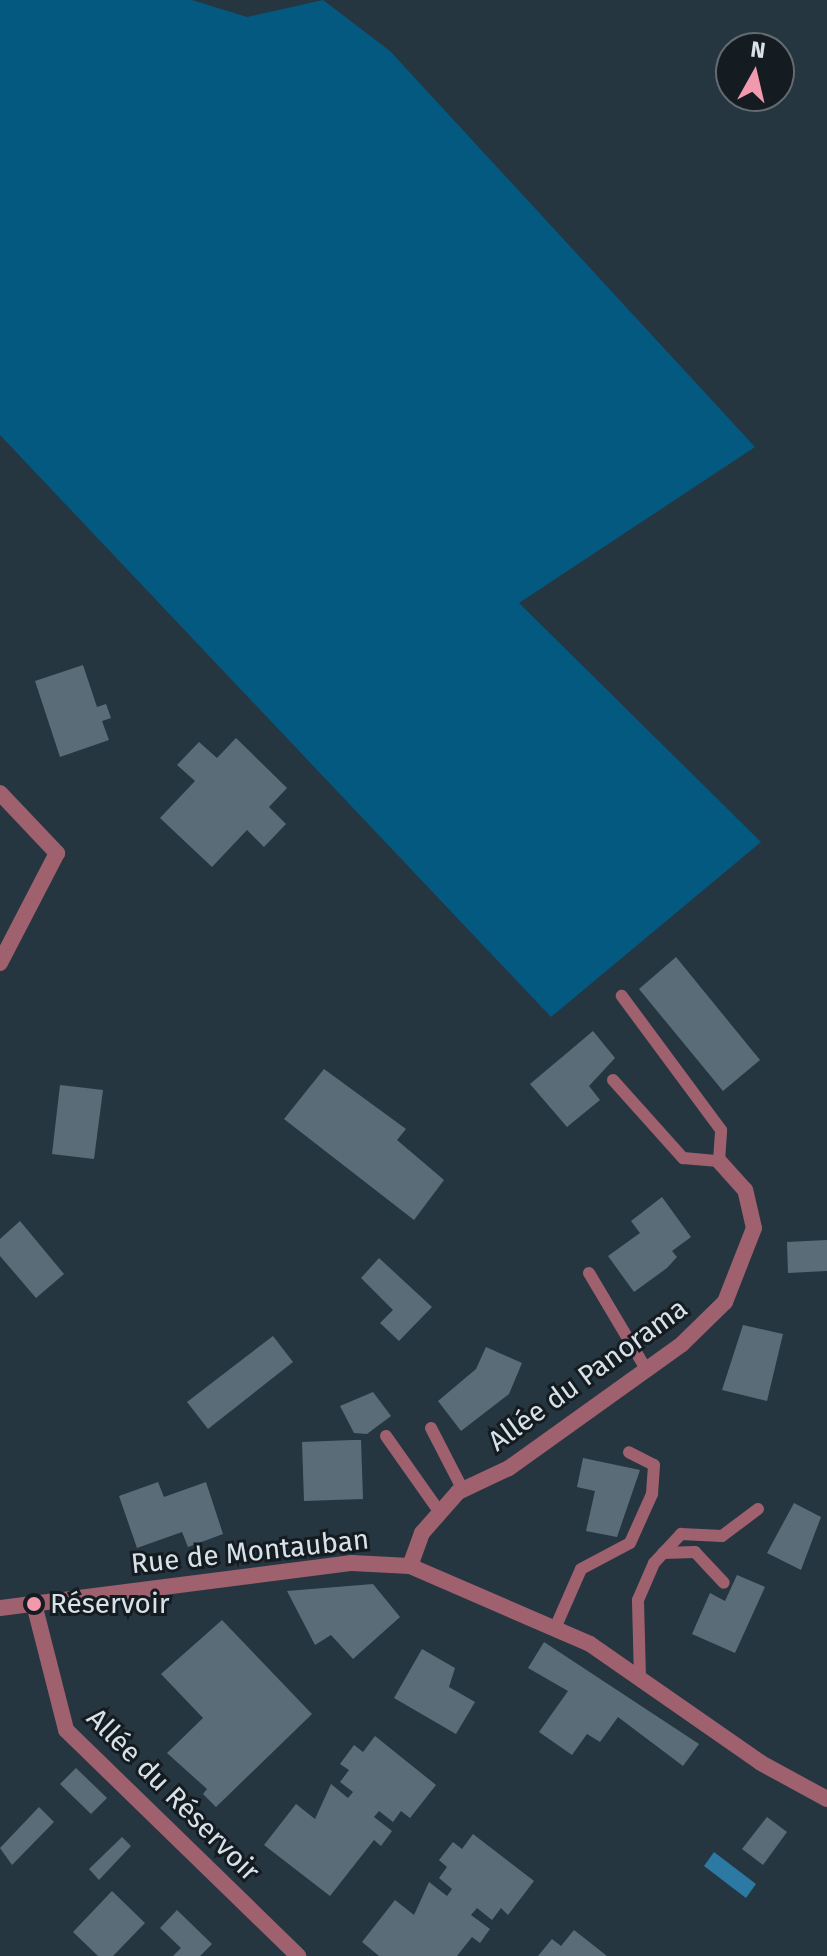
<!DOCTYPE html>
<html>
<head>
<meta charset="utf-8">
<style>
	body { margin:0 }
	#map { position:relative; width:827px; height:1956px; overflow:hidden; background:#263641; font-family:"Fira Sans",sans-serif }
	div>[style] { position:absolute }
	[style*='--x'] { left:calc(var(--x)*1px); top:calc(var(--y)*1px); width:calc(var(--w)*1px); rotate:calc(var(--a)*1deg) }
	.green>* { inset:0; background:#035980 }
	.water>* { inset:0; background:#2c79a4 }
	.building>* { inset:0; background:#5a6c78 }
	.lane>* { height:12px; margin:-6px; padding:0 6px; transform-origin:6px; border-radius:6px; background:#a0616f }
	.street>* { height:16px; margin:-8px; padding:0 8px; transform-origin:8px; border-radius:8px; background:#a0616f }
	.dots>* { width:22px; height:22px; translate:-50% -50%; box-sizing:border-box; border:4px solid #151c21; border-radius:50% }
	span { translate:-50% -50%; white-space:nowrap; text-align:center; line-height:1.15; -webkit-text-stroke:6px #151c21; paint-order:stroke }
	.street-label { font-size:28px; color:#d8e2e9 }
	.poi-label { font-size:28px; color:#d8e2e9 }
	.left { translate:0 -50%; text-align:left }
	.north { position:absolute; left:715px; top:32px; width:80px; height:80px; box-sizing:border-box; background:#151c21; border:2px solid #636b71; border-radius:50%; rotate:8deg; font-size:22px; font-weight:700; line-height:32px; text-align:center; color:#d8e2e9 }
	.north::after { content:''; display:block; margin:auto; width:28px; height:36px; background:#f29aad; clip-path:polygon(50% 0,100% 100%,50% 72%,0 100%) }
</style>
</head>
<body>
<div id="map">
	<div class="green">
		<div style="clip-path:polygon(0 0,192px 0,247px 17px,323px 0,390px 51px,755px 447px,519px 603px,761px 842px,551px 1017px,0 435px)"></div>
	</div>
	<div class="water">
		<div style="clip-path:polygon(714px 1852px,756px 1884px,746px 1898px,704px 1866px)"></div>
	</div>
	<div class="building">
		<div style="clip-path:polygon(83px 665px,97px 707px,106px 704px,111px 718px,102px 721px,109px 740px,60px 757px,35px 681px)"></div>
		<div style="clip-path:polygon(236px 738px,287px 788px,269px 807px,286px 824px,264px 847px,247px 830px,212px 867px,160px 818px,195px 781px,177px 765px,199px 742px,217px 758px)"></div>
		<div style="clip-path:polygon(676px 957px,760px 1060px,723px 1091px,639px 989px)"></div>
		<div style="clip-path:polygon(593px 1031px,615px 1058px,589px 1086px,600px 1100px,567px 1127px,530px 1084px)"></div>
		<div style="clip-path:polygon(324px 1069px,406px 1129px,397px 1140px,444px 1180px,414px 1220px,284px 1119px)"></div>
		<div style="clip-path:polygon(60px 1085px,103px 1090px,94px 1159px,52px 1154px)"></div>
		<div style="clip-path:polygon(662px 1197px,691px 1237px,672px 1251px,677px 1257px,667px 1268px,634px 1292px,608px 1256px,640px 1233px,631px 1221px)"></div>
		<div style="clip-path:polygon(20px 1221px,64px 1274px,36px 1298px,0 1256px,0 1239px)"></div>
		<div style="clip-path:polygon(827px 1240px,827px 1271px,788px 1273px,787px 1242px)"></div>
		<div style="clip-path:polygon(379px 1258px,432px 1307px,399px 1341px,380px 1323px,393px 1310px,361px 1278px)"></div>
		<div style="clip-path:polygon(743px 1325px,783px 1334px,767px 1401px,722px 1390px)"></div>
		<div style="clip-path:polygon(273px 1336px,293px 1362px,208px 1429px,187px 1402px)"></div>
		<div style="clip-path:polygon(486px 1347px,522px 1363px,509px 1394px,461px 1431px,438px 1401px,476px 1369px)"></div>
		<div style="clip-path:polygon(373px 1392px,391px 1416px,367px 1434px,354px 1433px,340px 1406px)"></div>
		<div style="clip-path:polygon(352px 1440px,361px 1440px,363px 1499px,304px 1501px,302px 1442px)"></div>
		<div style="clip-path:polygon(583px 1458px,640px 1470px,617px 1537px,586px 1531px,595px 1491px,577px 1487px)"></div>
		<div style="clip-path:polygon(158px 1482px,164px 1497px,206px 1482px,223px 1534px,188px 1547px,182px 1532px,137px 1548px,119px 1496px)"></div>
		<div style="clip-path:polygon(794px 1503px,821px 1517px,801px 1570px,767px 1553px)"></div>
		<div style="clip-path:polygon(737px 1575px,765px 1587px,735px 1653px,692px 1634px,710px 1593px,725px 1601px)"></div>
		<div style="clip-path:polygon(373px 1584px,400px 1617px,353px 1659px,331px 1635px,315px 1645px,287px 1591px)"></div>
		<div style="clip-path:polygon(222px 1620px,312px 1714px,216px 1807px,203px 1794px,207px 1789px,167px 1753px,203px 1718px,161px 1674px)"></div>
		<div style="clip-path:polygon(544px 1642px,699px 1744px,683px 1766px,618px 1717px,600px 1742px,587px 1734px,572px 1755px,539px 1732px,568px 1691px,528px 1668px)"></div>
		<div style="clip-path:polygon(422px 1649px,455px 1668px,449px 1687px,475px 1702px,456px 1734px,394px 1698px)"></div>
		<div style="clip-path:polygon(375px 1736px,436px 1785px,410px 1818px,401px 1811px,393px 1822px,379px 1811px,374px 1817px,392px 1831px,381px 1846px,374px 1840px,330px 1896px,264px 1845px,296px 1804px,315px 1819px,331px 1784px,348px 1798px,353px 1792px,340px 1782px,349px 1770px,340px 1764px,354px 1745px,363px 1752px)"></div>
		<div style="clip-path:polygon(76px 1768px,107px 1798px,91px 1814px,60px 1784px)"></div>
		<div style="clip-path:polygon(39px 1807px,54px 1822px,12px 1865px,0 1848px)"></div>
		<div style="clip-path:polygon(767px 1817px,787px 1832px,763px 1865px,742px 1849px)"></div>
		<div style="clip-path:polygon(473px 1834px,534px 1881px,508px 1915px,501px 1908px,492px 1920px,477px 1908px,471px 1915px,490px 1929px,480px 1943px,472px 1937px,457px 1956px,379px 1956px,362px 1942px,395px 1900px,414px 1915px,429px 1882px,447px 1896px,452px 1889px,439px 1878px,447px 1867px,439px 1860px,453px 1842px,462px 1849px)"></div>
		<div style="clip-path:polygon(122px 1837px,131px 1846px,99px 1880px,89px 1869px)"></div>
		<div style="clip-path:polygon(112px 1891px,145px 1923px,113px 1956px,98px 1956px,73px 1932px)"></div>
		<div style="clip-path:polygon(177px 1910px,212px 1944px,200px 1956px,173px 1956px,181px 1948px,160px 1928px)"></div>
		<div style="clip-path:polygon(574px 1930px,607px 1956px,538px 1956px,552px 1939px,561px 1946px)"></div>
	</div>
	<div class="lane">
		<div style="--x:613;--y:1080;--w:105;--a:48.1"></div>
		<div style="--x:683;--y:1158;--w:36;--a:5"></div>
		<div style="--x:719;--y:1161;--w:31;--a:-86"></div>
		<div style="--x:721;--y:1130;--w:167;--a:-126.5"></div>
		<div style="--x:589;--y:1273;--w:112;--a:59.3"></div>
		<div style="--x:431;--y:1428;--w:70;--a:62.7"></div>
		<div style="--x:386;--y:1436;--w:92;--a:54.8"></div>
		<div style="--x:663;--y:1553;--w:32;--a:-2"></div>
		<div style="--x:695;--y:1552;--w:42;--a:46.9"></div>
		<div style="--x:556;--y:1626;--w:62;--a:-66.3"></div>
		<div style="--x:581;--y:1569;--w:55;--a:-28"></div>
		<div style="--x:630;--y:1543;--w:54;--a:-65.8"></div>
		<div style="--x:652;--y:1494;--w:29;--a:-86"></div>
		<div style="--x:654;--y:1465;--w:28;--a:-153"></div>
		<div style="--x:640;--y:1678;--w:78;--a:-91.5"></div>
		<div style="--x:638;--y:1600;--w:40;--a:-66.6"></div>
		<div style="--x:654;--y:1563;--w:40;--a:-47"></div>
		<div style="--x:681;--y:1534;--w:41;--a:2.8"></div>
		<div style="--x:722;--y:1536;--w:45;--a:-36.9"></div>
	</div>
	<div class="street">
		<div style="--x:0;--y:793;--w:83;--a:46.5"></div>
		<div style="--x:57;--y:853;--w:124;--a:117.4"></div>
		<div style="--x:410;--y:1566;--w:35;--a:-70"></div>
		<div style="--x:422;--y:1533;--w:55;--a:-48.7"></div>
		<div style="--x:458;--y:1492;--w:56;--a:-25.2"></div>
		<div style="--x:509;--y:1468;--w:213;--a:-35.6"></div>
		<div style="--x:682;--y:1344;--w:60;--a:-44.3"></div>
		<div style="--x:725;--y:1302;--w:79;--a:-68.6"></div>
		<div style="--x:754;--y:1228;--w:39;--a:-103"></div>
		<div style="--x:745;--y:1190;--w:39;--a:-132"></div>
		<div style="--x:34;--y:1604;--w:130;--a:75.7"></div>
		<div style="--x:66;--y:1730;--w:324;--a:44.2"></div>
		<div style="--x:0;--y:1608;--w:355;--a:-7.3"></div>
		<div style="--x:352;--y:1563;--w:58;--a:3"></div>
		<div style="--x:410;--y:1566;--w:196;--a:23.4"></div>
		<div style="--x:590;--y:1644;--w:208;--a:34.8"></div>
		<div style="--x:761;--y:1763;--w:75;--a:28.6"></div>
	</div>
	<div class="dots">
		<div style="left:34px;top:1604px;background:#f29aad"></div>
	</div>
	<div class="street-label">
		<span style="left:588px;top:1375px;rotate:-36deg">Allée du Panorama</span>
		<span style="left:250px;top:1552px;rotate:-6deg">Rue de Montauban</span>
		<span style="left:173px;top:1795px;rotate:45deg">Allée du Réservoir</span>
	</div>
	<div class="poi-label">
		<span class="left" style="left:50px;top:1604px">Réservoir</span>
	</div>
	<div class="north">N</div>
</div>
</body>
</html>
